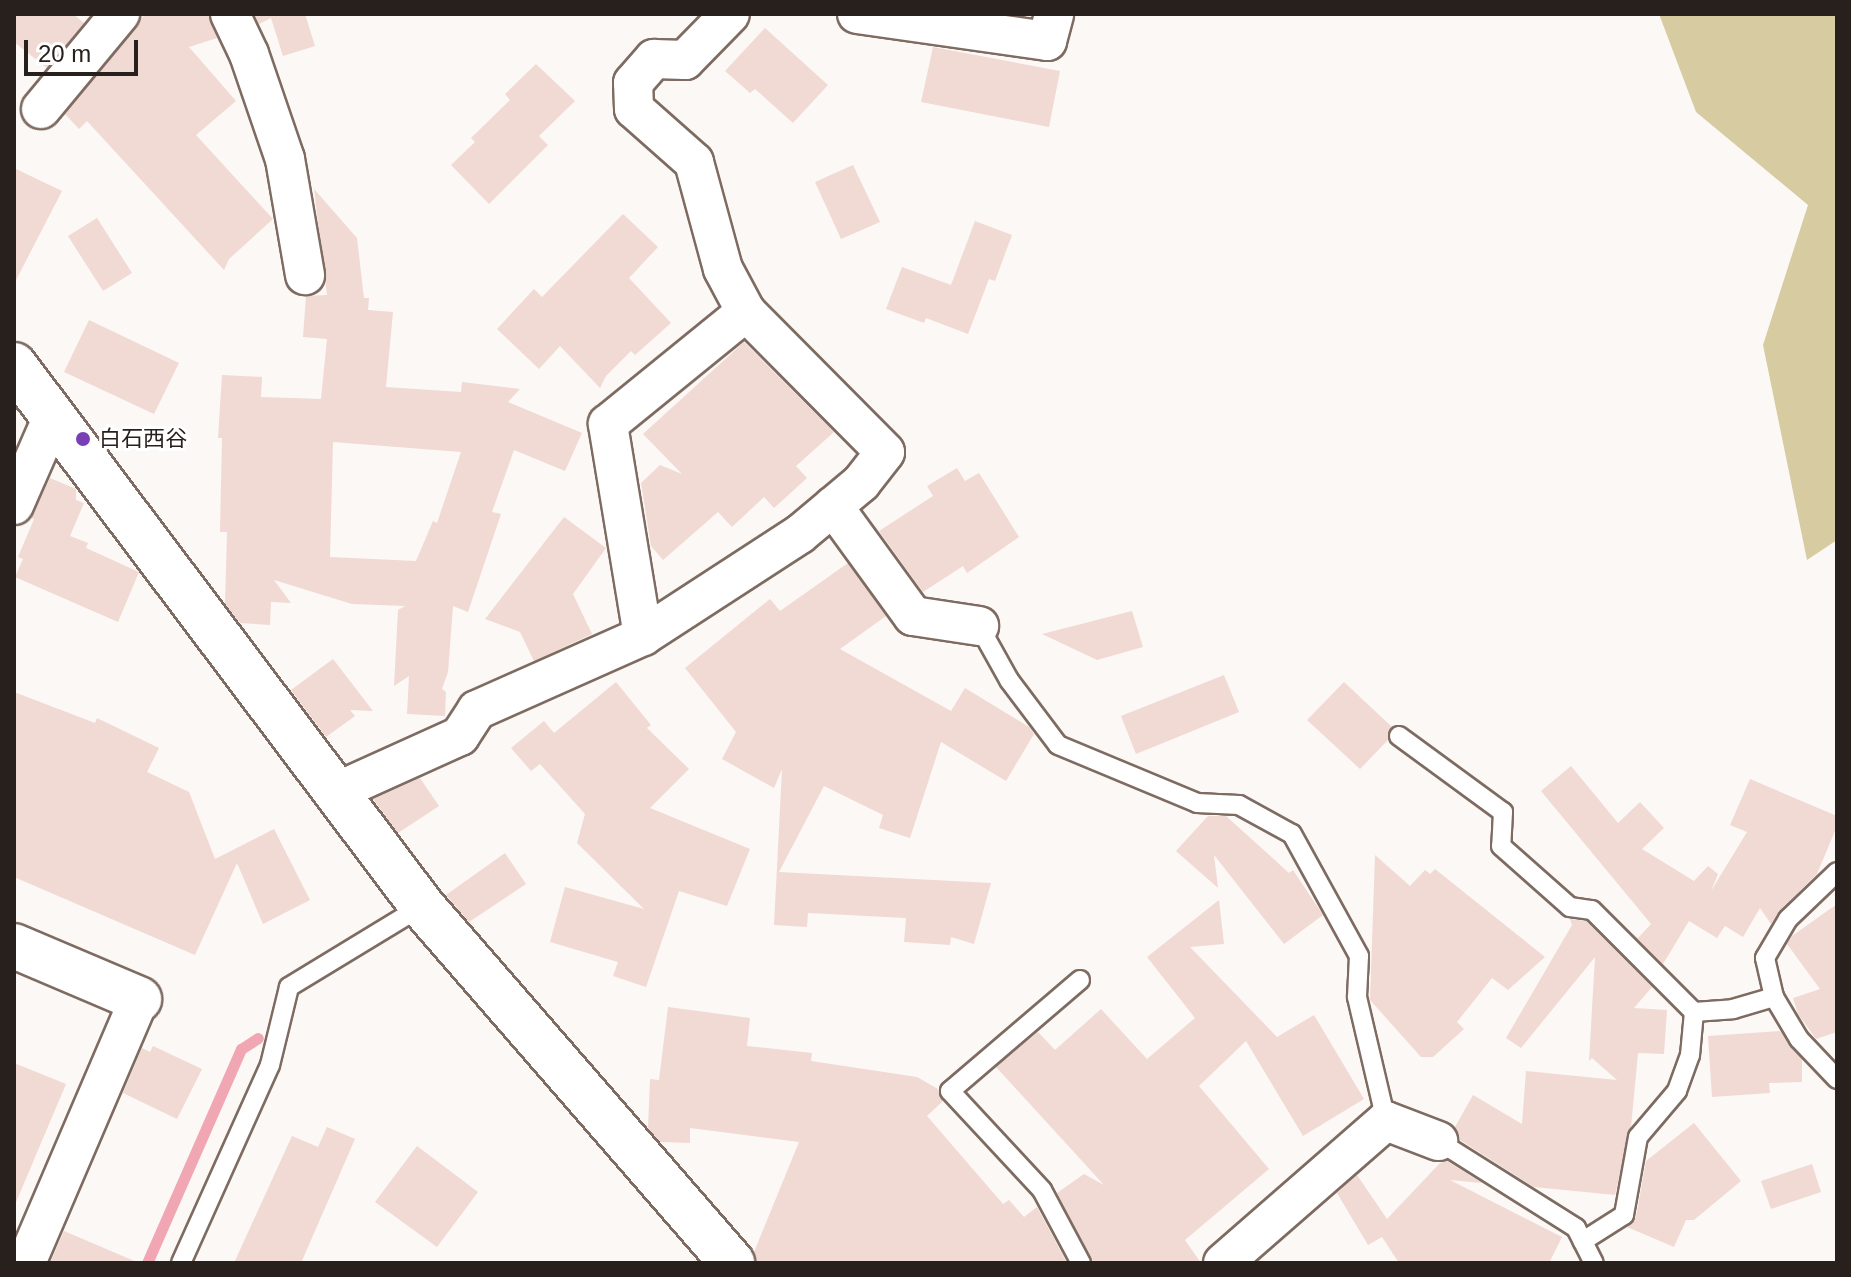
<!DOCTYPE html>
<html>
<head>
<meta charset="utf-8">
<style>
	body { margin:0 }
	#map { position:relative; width:1851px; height:1277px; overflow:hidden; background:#fcf8f5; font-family:Helvetica,"Noto Sans JP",sans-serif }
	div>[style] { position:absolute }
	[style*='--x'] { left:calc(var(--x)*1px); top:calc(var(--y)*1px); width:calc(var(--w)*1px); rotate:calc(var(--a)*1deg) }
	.green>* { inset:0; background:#d7cba2 }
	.stream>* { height:11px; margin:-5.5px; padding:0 5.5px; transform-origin:5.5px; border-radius:5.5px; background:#f1a6b3 }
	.building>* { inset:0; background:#f1d9d4 }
	.roads { filter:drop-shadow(2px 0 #7e6b61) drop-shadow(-2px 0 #7e6b61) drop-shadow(0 2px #7e6b61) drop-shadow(0 -2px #7e6b61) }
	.service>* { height:18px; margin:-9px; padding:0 9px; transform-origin:9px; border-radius:9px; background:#fff }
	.minor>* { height:38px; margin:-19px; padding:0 19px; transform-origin:19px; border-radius:19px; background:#fff }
	.tertiary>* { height:44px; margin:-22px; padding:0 22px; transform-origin:22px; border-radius:22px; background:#fff }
	.dots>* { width:22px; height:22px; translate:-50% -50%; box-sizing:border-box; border:4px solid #fff; border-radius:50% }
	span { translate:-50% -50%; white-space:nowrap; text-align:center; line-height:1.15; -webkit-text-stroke:6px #fff; paint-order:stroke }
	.poi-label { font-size:22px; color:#28201c }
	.left { translate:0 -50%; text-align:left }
	.frame { position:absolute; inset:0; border:16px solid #28201c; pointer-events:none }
	.scale { position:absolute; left:24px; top:40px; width:114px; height:36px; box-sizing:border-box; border:4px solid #28201c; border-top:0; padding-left:10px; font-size:24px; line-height:28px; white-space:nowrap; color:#28201c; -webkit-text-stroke:6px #fff; paint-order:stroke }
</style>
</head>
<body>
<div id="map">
	<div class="green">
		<div style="clip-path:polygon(1659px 14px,1837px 14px,1837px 540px,1807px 560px,1763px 345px,1808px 205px,1696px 112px)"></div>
	</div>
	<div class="stream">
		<div style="--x:147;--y:1263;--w:234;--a:-66.3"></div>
		<div style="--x:241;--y:1049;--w:20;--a:-33"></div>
	</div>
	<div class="building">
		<div style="clip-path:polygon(14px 14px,73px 14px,84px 23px,47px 68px,14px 42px)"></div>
		<div style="clip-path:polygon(145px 14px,208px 14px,217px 38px,189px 47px,236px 101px,196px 135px,273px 219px,229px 259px,224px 270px,87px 121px,79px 129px,65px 114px)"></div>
		<div style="clip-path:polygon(254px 14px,305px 14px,315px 46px,283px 56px,271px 18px,259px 24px)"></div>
		<div style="clip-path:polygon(765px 28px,828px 85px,793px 123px,755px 89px,750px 93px,725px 71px)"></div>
		<div style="clip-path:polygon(933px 47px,1060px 71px,1049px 127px,921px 102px)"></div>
		<div style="clip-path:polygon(536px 64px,575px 101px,539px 136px,548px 145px,489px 204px,451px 165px,475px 142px,471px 138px,510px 100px,505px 94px)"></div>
		<div style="clip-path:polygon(853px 165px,880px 222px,841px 239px,815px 182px)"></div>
		<div style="clip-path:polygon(14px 168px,62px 191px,14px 284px)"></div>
		<div style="clip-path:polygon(evenodd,314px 189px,357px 238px,364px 298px,369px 298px,368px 310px,393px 312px,386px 387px,461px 392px,462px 382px,520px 389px,508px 402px,582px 433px,565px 471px,514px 450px,492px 512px,501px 514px,468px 612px,453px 606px,448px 672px,442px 689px,446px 692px,445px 716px,407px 714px,409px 676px,394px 686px,398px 610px,405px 606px,352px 604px,274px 580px,291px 603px,271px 602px,270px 625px,240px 623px,225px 604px,227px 532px,220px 532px,222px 438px,218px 438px,222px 375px,262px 377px,261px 397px,321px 399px,327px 339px,303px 337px,306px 296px,327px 295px,314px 189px,333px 442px,461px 452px,437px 523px,433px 521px,416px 561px,330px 557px,333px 442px)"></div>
		<div style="clip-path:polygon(623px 214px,658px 247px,629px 278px,671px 323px,635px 355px,631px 351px,606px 376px,600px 388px,560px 346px,539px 369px,497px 329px,534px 289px,542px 297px)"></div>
		<div style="clip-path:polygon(97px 218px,132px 273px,103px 291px,68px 236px)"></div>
		<div style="clip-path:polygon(975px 221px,1012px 235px,995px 281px,989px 279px,968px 334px,926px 318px,924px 323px,886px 309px,902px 267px,951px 285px)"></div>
		<div style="clip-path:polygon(89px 320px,179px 363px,154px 414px,64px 372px)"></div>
		<div style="clip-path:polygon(744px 342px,834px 432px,796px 466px,807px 478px,774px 508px,764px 497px,732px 527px,718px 512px,663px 560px,651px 546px,641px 483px,660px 465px,682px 474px,643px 434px)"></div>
		<div style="clip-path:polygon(957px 468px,965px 481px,979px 473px,1019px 537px,967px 573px,963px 566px,923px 592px,879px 531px,933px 496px,927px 486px)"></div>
		<div style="clip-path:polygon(50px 478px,76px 489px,76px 500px,84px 503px,70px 536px,88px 543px,86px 548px,139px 572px,118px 622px,15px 577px,23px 559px,18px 557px,34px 519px,31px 518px)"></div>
		<div style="clip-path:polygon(564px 517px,606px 548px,573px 594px,592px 634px,534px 661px,520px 632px,485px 619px)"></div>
		<div style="clip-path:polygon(848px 563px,886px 616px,840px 649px,951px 711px,965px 688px,1029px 727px,1034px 734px,1006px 781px,941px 742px,910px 838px,879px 828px,883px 815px,824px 786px,779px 872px,991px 883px,974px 944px,951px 937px,950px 945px,904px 942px,906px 918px,808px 913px,807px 927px,774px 925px,782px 769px,774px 788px,722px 759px,736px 732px,685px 668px,770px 599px,780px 611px)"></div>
		<div style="clip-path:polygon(1132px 611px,1143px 647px,1097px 660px,1042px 634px)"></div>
		<div style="clip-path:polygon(333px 659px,373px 711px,350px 710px,355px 716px,326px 737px,291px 690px)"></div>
		<div style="clip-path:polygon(1224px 675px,1239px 712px,1136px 754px,1121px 716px)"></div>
		<div style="clip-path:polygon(616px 682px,651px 725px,647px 728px,689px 769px,650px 808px,750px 849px,727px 906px,679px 891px,646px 987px,613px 976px,618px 962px,550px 942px,565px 887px,644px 909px,577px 843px,585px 814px,540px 764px,531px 771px,511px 748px,544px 721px,554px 733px)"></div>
		<div style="clip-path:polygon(1344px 682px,1392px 727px,1388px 740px,1360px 769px,1307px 720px)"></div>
		<div style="clip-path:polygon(14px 692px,95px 723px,97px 718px,159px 748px,147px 772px,189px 792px,215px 859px,274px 829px,310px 900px,263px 924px,237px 863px,195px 955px,14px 877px)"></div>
		<div style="clip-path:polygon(1571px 766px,1618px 823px,1640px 802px,1664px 828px,1642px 849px,1694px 881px,1708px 866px,1718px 874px,1711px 891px,1747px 832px,1730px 825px,1750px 779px,1837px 816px,1837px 826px,1817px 874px,1779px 911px,1771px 924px,1760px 908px,1743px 937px,1725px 926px,1717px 938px,1689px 921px,1663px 964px,1632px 933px,1638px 938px,1651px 924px,1541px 791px)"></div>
		<div style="clip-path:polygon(420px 778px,439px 806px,398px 833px,373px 799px)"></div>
		<div style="clip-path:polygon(1208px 816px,1226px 816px,1289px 873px,1293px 870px,1323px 915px,1284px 944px,1214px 855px,1218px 888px,1176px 851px)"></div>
		<div style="clip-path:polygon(505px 853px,526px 884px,469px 922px,446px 895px)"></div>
		<div style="clip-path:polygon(1375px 855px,1410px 886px,1425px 870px,1430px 874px,1435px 869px,1545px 957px,1508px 990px,1492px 978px,1457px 1022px,1464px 1029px,1433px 1057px,1421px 1057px,1370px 1000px)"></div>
		<div style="clip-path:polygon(1219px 900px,1224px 944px,1190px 947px,1277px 1037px,1314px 1015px,1364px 1099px,1303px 1136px,1246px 1041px,1199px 1086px,1269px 1169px,1185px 1240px,1201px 1263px,1093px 1263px,1057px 1193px,1084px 1174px,1104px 1185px,996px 1067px,1038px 1032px,1055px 1050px,1101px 1009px,1147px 1059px,1195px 1018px,1147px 957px)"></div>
		<div style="clip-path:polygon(1837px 904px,1837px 1032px,1816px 1039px,1798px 1014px,1793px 998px,1820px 989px,1787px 944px,1792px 936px)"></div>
		<div style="clip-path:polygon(1570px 919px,1586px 921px,1652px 987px,1634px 1008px,1667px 1010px,1664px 1054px,1638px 1053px,1631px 1127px,1615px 1195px,1534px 1187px,1460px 1140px,1455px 1127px,1473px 1095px,1522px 1124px,1526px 1071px,1617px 1080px,1592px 1058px,1589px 1061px,1595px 957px,1521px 1048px,1506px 1038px,1572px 925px)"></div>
		<div style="clip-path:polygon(668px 1007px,750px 1018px,747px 1046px,812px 1053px,811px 1061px,917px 1077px,938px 1089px,943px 1101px,927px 1116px,1003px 1204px,1009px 1200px,1024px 1217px,1037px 1207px,1067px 1263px,756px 1263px,754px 1252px,799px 1142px,690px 1128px,690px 1143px,660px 1142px,648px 1128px,650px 1079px,659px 1080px)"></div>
		<div style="clip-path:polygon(1780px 1031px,1802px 1059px,1802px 1082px,1769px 1083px,1770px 1093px,1712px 1097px,1708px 1036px)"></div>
		<div style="clip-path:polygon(153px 1046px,202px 1069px,177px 1119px,123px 1093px,142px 1048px,150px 1052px)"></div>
		<div style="clip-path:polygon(14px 1063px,66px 1084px,14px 1207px)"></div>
		<div style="clip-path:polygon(1694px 1123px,1741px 1181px,1694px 1220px,1686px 1220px,1674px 1247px,1627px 1227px,1636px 1217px,1646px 1161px)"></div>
		<div style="clip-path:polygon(327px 1127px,355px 1139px,301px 1263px,234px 1263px,292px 1136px,318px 1147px)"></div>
		<div style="clip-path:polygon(417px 1146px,478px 1192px,437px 1247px,375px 1202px)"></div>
		<div style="clip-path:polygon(1447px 1161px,1482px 1183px,1450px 1180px,1562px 1237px,1549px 1263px,1399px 1263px,1382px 1237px,1368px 1245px,1337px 1193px,1357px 1175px,1387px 1219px,1440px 1163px)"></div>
		<div style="clip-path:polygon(1812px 1164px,1821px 1192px,1771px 1209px,1761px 1181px)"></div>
		<div style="clip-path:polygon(64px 1231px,139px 1263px,50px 1263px)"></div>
	</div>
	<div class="roads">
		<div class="service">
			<div style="--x:979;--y:626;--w:62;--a:60.9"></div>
			<div style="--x:1009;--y:680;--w:81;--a:53"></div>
			<div style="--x:1058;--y:745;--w:151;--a:22.6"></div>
			<div style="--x:1197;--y:803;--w:42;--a:2.7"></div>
			<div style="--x:1239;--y:805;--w:60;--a:28.7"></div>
			<div style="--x:1292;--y:834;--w:139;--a:61.2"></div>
			<div style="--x:1359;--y:956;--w:41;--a:92.8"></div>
			<div style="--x:1357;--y:997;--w:127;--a:76.8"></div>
			<div style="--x:1399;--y:736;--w:129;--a:36.2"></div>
			<div style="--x:1503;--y:812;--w:34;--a:93"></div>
			<div style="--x:1501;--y:846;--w:92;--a:41.5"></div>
			<div style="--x:1570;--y:907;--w:22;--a:8"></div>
			<div style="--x:1592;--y:910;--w:144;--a:45"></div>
			<div style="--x:1694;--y:1012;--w:43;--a:95.3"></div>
			<div style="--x:1690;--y:1055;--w:38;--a:110"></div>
			<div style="--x:1677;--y:1091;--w:60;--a:130.3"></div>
			<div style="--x:1638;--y:1137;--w:79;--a:100.2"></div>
			<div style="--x:1624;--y:1215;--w:49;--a:147.6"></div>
			<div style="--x:1080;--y:980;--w:171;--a:139.5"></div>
			<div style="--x:950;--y:1091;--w:135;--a:47.1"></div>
			<div style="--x:1042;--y:1190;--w:83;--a:61.9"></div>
			<div style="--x:1774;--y:997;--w:49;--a:59.2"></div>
			<div style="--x:1799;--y:1039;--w:55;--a:46.5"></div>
			<div style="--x:1694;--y:1012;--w:39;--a:-4"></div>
			<div style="--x:1733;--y:1009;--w:43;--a:-16.3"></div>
			<div style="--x:1774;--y:997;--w:40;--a:-103"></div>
			<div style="--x:1765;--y:958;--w:45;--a:-59.5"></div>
			<div style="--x:1788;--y:919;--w:68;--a:-43.8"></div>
			<div style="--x:1438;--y:1141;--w:163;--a:32.2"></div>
			<div style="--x:1576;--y:1228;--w:39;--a:63"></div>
			<div style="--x:181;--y:1263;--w:217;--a:-65.8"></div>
			<div style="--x:270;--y:1065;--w:80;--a:-76.3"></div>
			<div style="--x:289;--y:987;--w:156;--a:-31.3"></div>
		</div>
		<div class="minor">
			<div style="--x:230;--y:14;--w:44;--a:64.6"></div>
			<div style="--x:249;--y:54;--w:111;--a:71.1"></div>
			<div style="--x:285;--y:159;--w:118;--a:80.2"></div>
			<div style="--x:857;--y:14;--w:192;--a:8.1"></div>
			<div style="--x:1047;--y:41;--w:28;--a:-75"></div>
			<div style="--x:41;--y:109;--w:124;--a:-50.3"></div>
			<div style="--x:14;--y:505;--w:97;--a:-66.3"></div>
			<div style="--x:833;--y:506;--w:136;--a:54"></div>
			<div style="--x:913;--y:616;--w:67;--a:8.6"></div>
			<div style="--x:643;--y:636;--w:215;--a:-99.4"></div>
			<div style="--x:608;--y:424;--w:178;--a:-39.1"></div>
			<div style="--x:336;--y:792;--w:136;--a:-24.3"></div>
			<div style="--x:460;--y:736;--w:31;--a:-57"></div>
			<div style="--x:477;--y:710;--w:182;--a:-24"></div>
			<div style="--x:643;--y:636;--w:187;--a:-33"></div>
			<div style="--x:800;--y:534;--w:80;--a:-39.9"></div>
			<div style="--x:861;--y:483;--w:39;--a:-52"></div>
			<div style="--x:885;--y:452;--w:197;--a:-134.8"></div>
			<div style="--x:746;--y:312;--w:49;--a:-118.1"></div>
			<div style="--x:723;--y:269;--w:111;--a:-105.2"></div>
			<div style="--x:694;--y:162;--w:80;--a:-138.5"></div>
			<div style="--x:634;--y:109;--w:26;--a:-92"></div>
			<div style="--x:633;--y:83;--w:32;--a:-49"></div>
			<div style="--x:654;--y:59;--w:31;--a:2"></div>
			<div style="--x:685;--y:60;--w:64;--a:-45.6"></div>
			<div style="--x:26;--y:1263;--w:287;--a:-66.8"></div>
			<div style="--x:1223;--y:1263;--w:216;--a:-41.1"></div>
			<div style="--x:1386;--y:1121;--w:56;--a:21"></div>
		</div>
		<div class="tertiary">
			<div style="--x:14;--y:365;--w:678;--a:52.98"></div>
			<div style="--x:422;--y:906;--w:473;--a:49"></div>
			<div style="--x:14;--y:946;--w:136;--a:23"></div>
		</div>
	</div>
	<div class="dots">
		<div style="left:83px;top:439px;background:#7940b6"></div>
	</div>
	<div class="poi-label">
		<span class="left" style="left:99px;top:439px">白石西谷</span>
	</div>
	<div class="frame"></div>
	<div class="scale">20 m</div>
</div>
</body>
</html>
